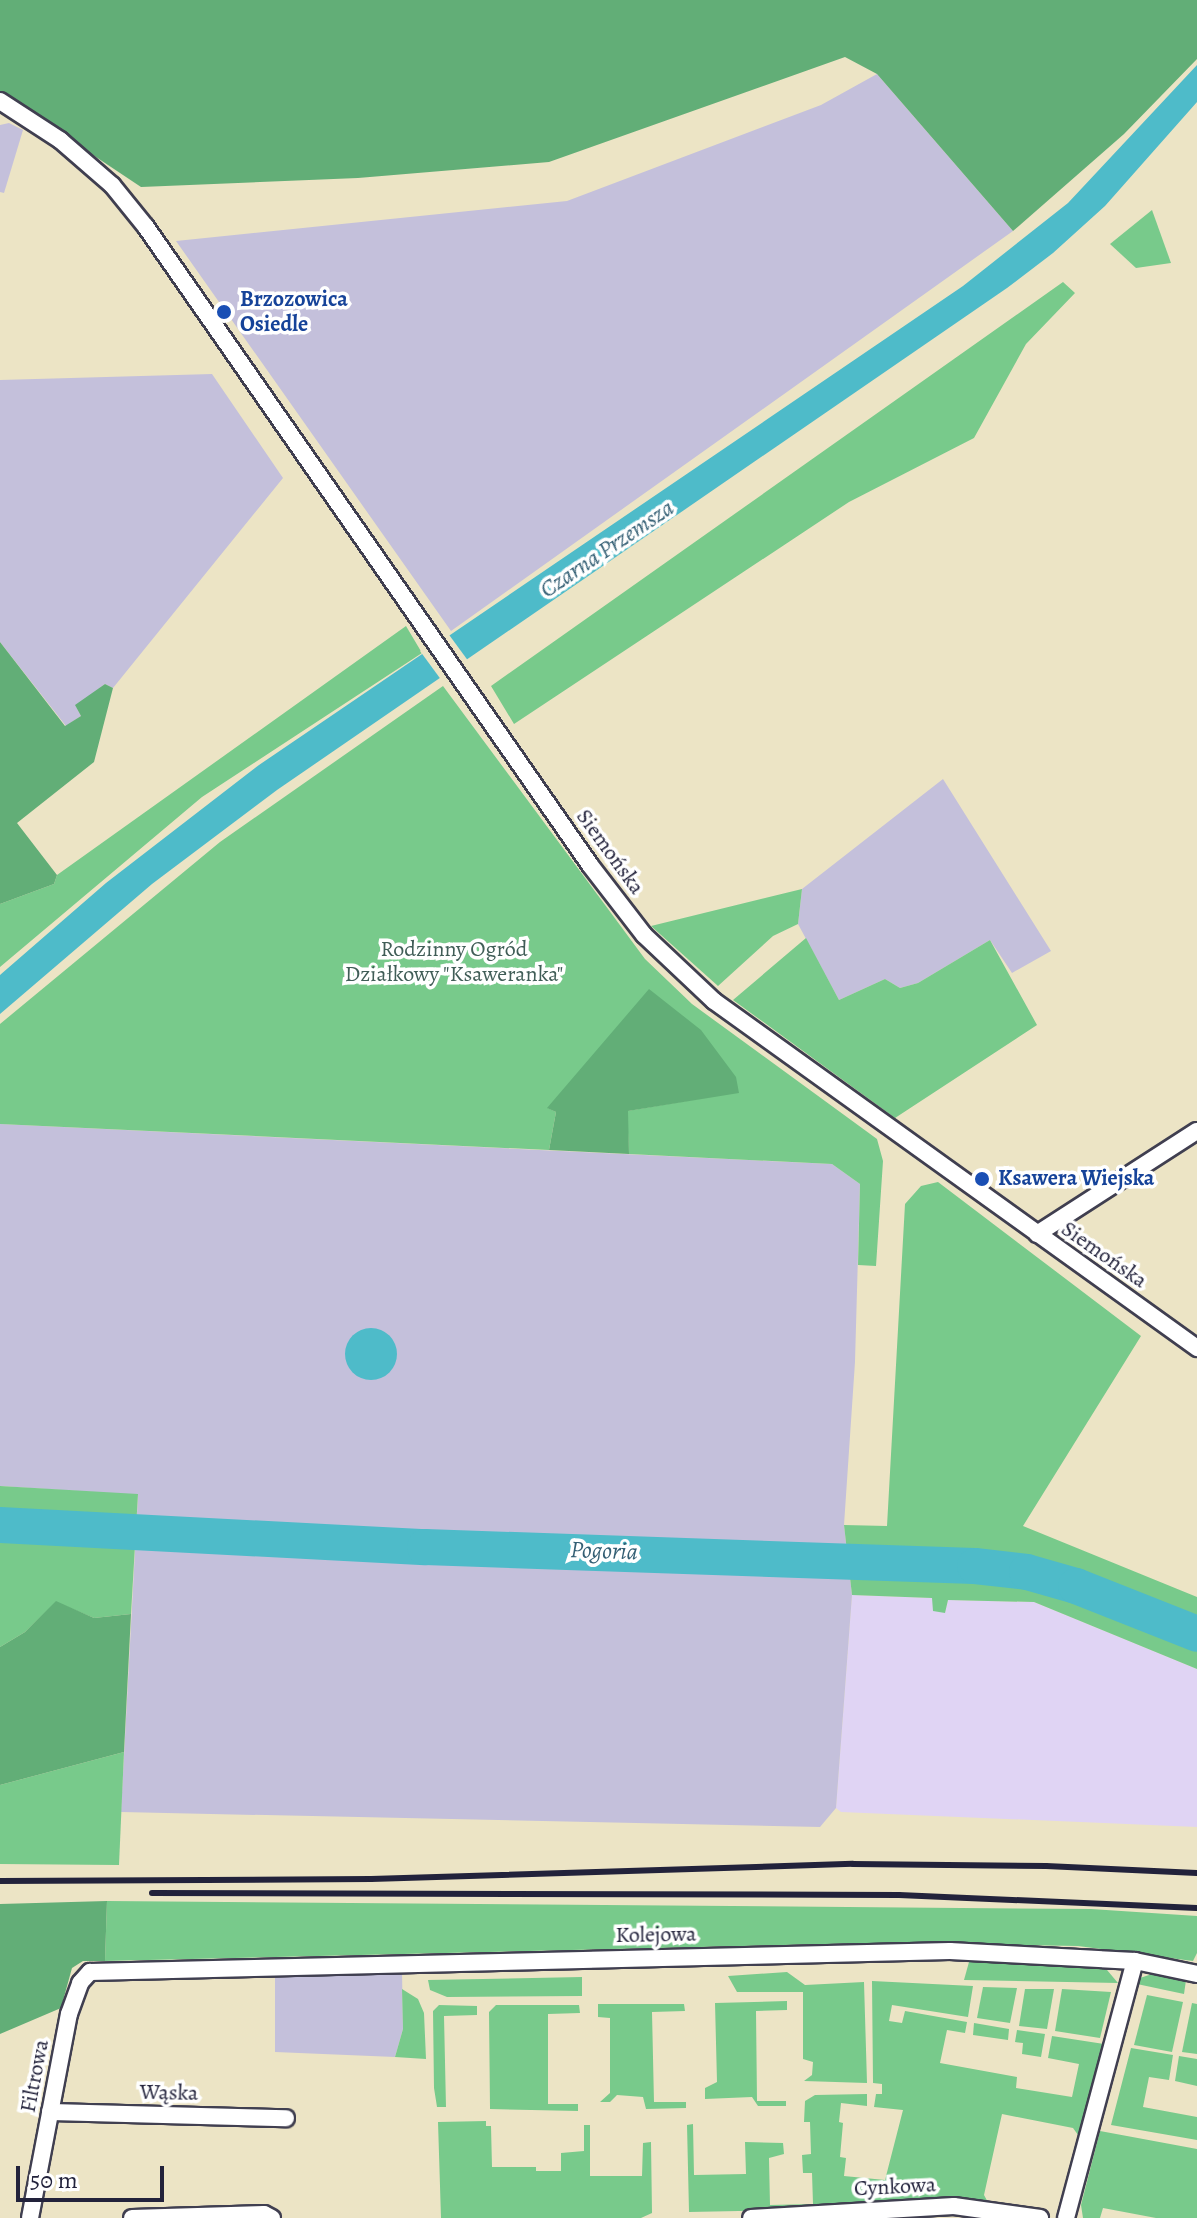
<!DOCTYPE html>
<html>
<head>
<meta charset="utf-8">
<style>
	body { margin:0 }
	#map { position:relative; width:1197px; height:2218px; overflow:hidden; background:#ece4c5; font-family:Alegreya,serif }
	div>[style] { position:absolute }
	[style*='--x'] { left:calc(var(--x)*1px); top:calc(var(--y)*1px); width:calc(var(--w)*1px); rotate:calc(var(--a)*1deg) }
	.built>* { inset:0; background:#e0d4f4 }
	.industrial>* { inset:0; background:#c4c0db }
	.green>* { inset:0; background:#78ca8b }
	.forest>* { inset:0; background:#62ae77 }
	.water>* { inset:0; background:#4ebbc9 }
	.round { border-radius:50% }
	.pier>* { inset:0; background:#ece4c5 }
	.river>* { height:36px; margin:-18px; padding:0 18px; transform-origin:18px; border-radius:18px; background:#4ebbc9 }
	.roads { filter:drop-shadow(2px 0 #403f50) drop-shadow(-2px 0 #403f50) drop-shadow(0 2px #403f50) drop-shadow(0 -2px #403f50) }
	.minor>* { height:16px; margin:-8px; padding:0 8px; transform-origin:8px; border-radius:8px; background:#fff }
	.rail>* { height:6px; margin:-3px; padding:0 3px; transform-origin:3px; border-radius:3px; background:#22223b }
	.dots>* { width:22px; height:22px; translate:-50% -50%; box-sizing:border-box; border:4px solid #fff; border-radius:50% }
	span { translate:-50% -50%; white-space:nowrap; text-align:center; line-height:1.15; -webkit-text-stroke:7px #fff; paint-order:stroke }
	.transit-label { font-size:22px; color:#164399; font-weight:700 }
	.left { translate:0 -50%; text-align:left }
	.street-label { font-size:22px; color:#22223b }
	.park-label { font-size:22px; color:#405d57 }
	.water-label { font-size:24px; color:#345f74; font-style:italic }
	.scale { position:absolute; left:16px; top:2166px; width:148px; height:36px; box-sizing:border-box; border:4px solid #22223b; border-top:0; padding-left:10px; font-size:24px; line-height:28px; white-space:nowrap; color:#22223b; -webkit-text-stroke:6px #fff; paint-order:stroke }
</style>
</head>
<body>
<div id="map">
	<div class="built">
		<div style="clip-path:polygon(852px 1595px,932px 1598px,945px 1612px,948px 1600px,1034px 1602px,1197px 1669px,1197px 1827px,841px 1812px,836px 1808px)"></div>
	</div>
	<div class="industrial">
		<div style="clip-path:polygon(877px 74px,1013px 231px,451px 631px,176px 241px,567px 201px,821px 105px)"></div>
		<div style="clip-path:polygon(9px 123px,23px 130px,4px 193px,0 192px,0 125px)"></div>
		<div style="clip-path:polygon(212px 374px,283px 478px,113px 688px,105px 684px,76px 706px,81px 716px,66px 726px,0 642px,0 380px)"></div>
		<div style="clip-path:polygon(943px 779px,1051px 951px,1012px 973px,990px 940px,918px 983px,900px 988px,885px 979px,839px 1000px,798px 924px,802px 889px)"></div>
		<div style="clip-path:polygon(0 1124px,832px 1164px,860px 1184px,855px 1362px,844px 1525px,852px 1595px,836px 1808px,820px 1827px,121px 1812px,138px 1495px,0 1486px)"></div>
		<div style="clip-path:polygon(402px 1972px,403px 2029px,395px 2057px,275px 2052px,275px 1977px)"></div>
	</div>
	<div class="green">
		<div style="clip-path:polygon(1152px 210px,1171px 263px,1136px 268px,1110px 244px)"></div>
		<div style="clip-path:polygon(1063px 282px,1075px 293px,1026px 344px,974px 438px,849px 502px,514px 724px,491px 686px)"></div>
		<div style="clip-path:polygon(406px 626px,422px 653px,202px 797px,0 967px,0 904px,54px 884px,57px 875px)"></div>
		<div style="clip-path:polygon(443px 686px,645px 959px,692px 1004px,877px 1139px,883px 1161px,876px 1266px,858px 1265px,860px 1184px,832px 1164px,629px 1154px,627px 1111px,739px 1092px,548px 1108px,556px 1112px,549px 1150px,0 1124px,0 1024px,220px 842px)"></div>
		<div style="clip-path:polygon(802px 889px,798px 924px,773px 936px,718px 986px,651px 926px)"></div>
		<div style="clip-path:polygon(806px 938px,839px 1000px,885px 979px,900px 988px,918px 983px,990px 940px,1037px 1025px,895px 1118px,733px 1000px)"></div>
		<div style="clip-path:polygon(938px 1182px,1141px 1336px,1023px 1526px,1197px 1597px,1197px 1669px,1034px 1602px,948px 1600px,945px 1613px,933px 1611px,932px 1598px,852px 1595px,844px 1525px,887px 1526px,905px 1204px,921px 1186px)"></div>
		<div style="clip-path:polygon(0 1486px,138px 1494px,131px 1614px,94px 1618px,56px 1602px,25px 1632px,0 1647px)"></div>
		<div style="clip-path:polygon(124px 1752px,119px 1865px,0 1864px,0 1785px)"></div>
		<div style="clip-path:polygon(107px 1901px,1091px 1909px,1197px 1916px,1197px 1953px,1193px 1961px,1078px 1946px,870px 1943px,105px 1961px)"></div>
		<div style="clip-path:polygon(969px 1962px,1096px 1965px,1107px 1970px,1118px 1983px,964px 1980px)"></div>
		<div style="clip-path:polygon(787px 1972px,805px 1985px,864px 1982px,867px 2083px,804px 2081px,812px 2075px,813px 2062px,803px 2059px,803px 1992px,737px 1992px,728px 1976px)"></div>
		<div style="clip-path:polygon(1155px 1973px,1186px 1980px,1184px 1994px,1137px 1984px,1140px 1978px)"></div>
		<div style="clip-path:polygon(582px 1977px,582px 1996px,447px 1997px,430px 1990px,428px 1980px)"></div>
		<div style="clip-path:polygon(872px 1981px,973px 1986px,968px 2017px,892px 2005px,889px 2021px,902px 2023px,905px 2011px,967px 2022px,965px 2033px,947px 2030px,940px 2063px,1017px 2077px,1016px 2088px,1072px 2097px,1079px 2064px,1048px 2058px,1052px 2036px,1104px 2044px,1081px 2139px,1073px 2128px,1002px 2114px,984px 2195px,990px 2206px,689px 2212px,687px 2125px,693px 2124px,694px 2175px,746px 2174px,745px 2142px,783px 2143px,784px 2154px,769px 2158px,770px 2205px,813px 2204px,812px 2173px,803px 2173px,802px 2155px,811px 2154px,810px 2122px,804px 2122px,805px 2101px,815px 2095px,867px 2094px,867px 2106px,841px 2103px,839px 2122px,843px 2123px,840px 2157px,846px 2158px,844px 2176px,885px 2180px,903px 2110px,874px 2107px,876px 2094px,882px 2094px,882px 2084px,873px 2083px)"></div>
		<div style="clip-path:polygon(983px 1987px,1017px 1988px,1010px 2023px,977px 2018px)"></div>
		<div style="clip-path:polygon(402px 1989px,418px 1999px,424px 2013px,426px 2059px,395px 2057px,403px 2029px)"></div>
		<div style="clip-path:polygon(1025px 1989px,1054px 1989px,1047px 2029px,1019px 2026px)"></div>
		<div style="clip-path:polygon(1062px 1989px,1111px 1992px,1100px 2038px,1055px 2031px)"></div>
		<div style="clip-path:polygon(1147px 1995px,1183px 2002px,1172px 2052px,1134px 2045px)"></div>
		<div style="clip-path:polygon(787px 2001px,787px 2010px,756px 2011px,757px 2101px,786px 2101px,786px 2106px,758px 2106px,752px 2097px,705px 2099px,705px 2088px,717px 2082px,715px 2003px)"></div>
		<div style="clip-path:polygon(1192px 2003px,1197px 2004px,1197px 2054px,1182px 2052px)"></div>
		<div style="clip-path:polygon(598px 2004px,684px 2004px,685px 2011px,652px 2012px,654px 2102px,686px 2102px,686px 2108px,646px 2109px,643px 2097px,617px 2095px,610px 2102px,600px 2102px,610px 2093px,610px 2018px,598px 2017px)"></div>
		<div style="clip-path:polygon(439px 2005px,477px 2006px,477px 2015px,444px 2016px,446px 2107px,437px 2107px,434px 2088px,433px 2011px)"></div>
		<div style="clip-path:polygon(496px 2005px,579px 2005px,580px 2013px,548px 2014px,548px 2104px,578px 2104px,578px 2111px,490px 2109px,489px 2012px)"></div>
		<div style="clip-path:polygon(974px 2023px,1009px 2029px,1008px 2040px,973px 2035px)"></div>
		<div style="clip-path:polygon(1017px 2030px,1045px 2034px,1041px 2057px,1022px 2054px,1023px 2043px,1015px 2042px)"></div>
		<div style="clip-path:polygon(1131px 2048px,1173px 2055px,1169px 2080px,1149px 2077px,1143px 2107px,1197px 2117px,1197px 2140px,1111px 2125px)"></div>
		<div style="clip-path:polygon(1179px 2056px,1197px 2059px,1197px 2086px,1175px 2081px)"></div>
		<div style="clip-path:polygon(486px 2121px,486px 2126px,491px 2126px,492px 2167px,536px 2167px,536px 2171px,561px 2171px,561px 2153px,584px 2151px,584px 2125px,590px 2125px,590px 2176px,642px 2176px,643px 2143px,651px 2142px,652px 2213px,641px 2218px,441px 2218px,438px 2122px)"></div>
		<div style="clip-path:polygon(1100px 2131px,1197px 2149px,1197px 2218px,1156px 2218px,1103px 2208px,1100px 2218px,1083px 2218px,1081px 2205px)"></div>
	</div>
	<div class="forest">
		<div style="clip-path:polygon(0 0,1197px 0,1197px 59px,1124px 134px,1013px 231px,877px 74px,845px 57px,549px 162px,358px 178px,141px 187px,0 93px)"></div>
		<div style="clip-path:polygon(0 642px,65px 726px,81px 716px,75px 705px,105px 684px,113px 688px,94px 762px,17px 823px,57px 875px,54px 884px,0 904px)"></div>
		<div style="clip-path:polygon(649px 989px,701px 1030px,736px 1077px,739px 1093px,628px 1111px,629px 1154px,549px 1150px,556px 1112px,547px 1108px)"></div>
		<div style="clip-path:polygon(56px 1601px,94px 1618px,131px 1614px,124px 1752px,0 1785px,0 1647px,25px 1632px)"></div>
		<div style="clip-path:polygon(107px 1901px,105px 1961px,83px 1961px,72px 1968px,61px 2008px,0 2034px,0 1904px)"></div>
	</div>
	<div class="water">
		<div style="clip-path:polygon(1197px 65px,1197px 102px,1105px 206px,1053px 253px,1007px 288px,277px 790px,152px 884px,0 1014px,0 975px,106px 883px,259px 765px,963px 286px,1068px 203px)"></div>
		<div class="round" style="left:345px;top:1328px;width:52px;height:52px"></div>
	</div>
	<div class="pier">
		<div style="clip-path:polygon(447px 632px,469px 662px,442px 681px,420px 651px)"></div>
	</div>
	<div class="river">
		<div style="--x:0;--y:1525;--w:426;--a:3"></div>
		<div style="--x:425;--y:1547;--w:550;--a:1.98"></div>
		<div style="--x:975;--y:1566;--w:52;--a:6.6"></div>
		<div style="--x:1027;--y:1572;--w:51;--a:15.9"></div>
		<div style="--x:1076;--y:1586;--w:130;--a:21.6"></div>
	</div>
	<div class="roads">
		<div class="minor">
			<div style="--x:0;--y:101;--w:72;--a:33"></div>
			<div style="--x:60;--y:140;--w:69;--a:40.9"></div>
			<div style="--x:112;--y:185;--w:54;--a:51"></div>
			<div style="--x:146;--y:227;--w:777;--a:55.16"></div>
			<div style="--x:590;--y:865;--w:88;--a:52.4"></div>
			<div style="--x:644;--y:935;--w:96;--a:43.3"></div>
			<div style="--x:714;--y:1001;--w:595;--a:35.69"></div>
			<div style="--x:1037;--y:1234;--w:190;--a:-32.8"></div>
			<div style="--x:50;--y:2112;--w:236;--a:1.5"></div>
			<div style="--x:30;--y:2218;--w:208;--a:-79.2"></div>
			<div style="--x:69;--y:2014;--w:33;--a:-70"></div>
			<div style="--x:80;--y:1983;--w:15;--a:-48"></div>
			<div style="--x:90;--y:1972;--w:860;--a:-1.4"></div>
			<div style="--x:950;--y:1951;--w:185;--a:3.1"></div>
			<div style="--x:1135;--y:1961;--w:63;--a:11.8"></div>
			<div style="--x:132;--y:2218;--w:132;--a:-1.7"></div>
			<div style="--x:264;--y:2214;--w:9;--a:27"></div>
			<div style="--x:751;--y:2218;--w:203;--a:-3.4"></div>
			<div style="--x:954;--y:2206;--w:87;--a:7.9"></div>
			<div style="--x:1066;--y:2218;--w:266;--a:-75"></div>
		</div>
	</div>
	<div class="rail">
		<div style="--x:0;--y:1881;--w:371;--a:-0.3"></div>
		<div style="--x:371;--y:1879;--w:482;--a:-1.8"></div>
		<div style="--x:853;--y:1864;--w:193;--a:0.6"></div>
		<div style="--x:1046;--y:1866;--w:151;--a:2.7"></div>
		<div style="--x:152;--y:1893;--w:747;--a:0.15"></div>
		<div style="--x:899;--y:1895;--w:298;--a:2.5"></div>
	</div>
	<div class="dots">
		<div style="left:224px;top:312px;background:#1a4fb4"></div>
		<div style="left:982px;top:1179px;background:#1a4fb4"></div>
	</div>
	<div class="transit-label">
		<span class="left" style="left:240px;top:312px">Brzozowica<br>Osiedle</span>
		<span class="left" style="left:998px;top:1179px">Ksawera Wiejska</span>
	</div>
	<div class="street-label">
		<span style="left:610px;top:852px;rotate:54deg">Siemońska</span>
		<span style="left:1104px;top:1255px;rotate:35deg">Siemońska</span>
		<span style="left:656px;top:1935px;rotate:-1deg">Kolejowa</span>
		<span style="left:35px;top:2076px;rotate:-79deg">Filtrowa</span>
		<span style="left:169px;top:2093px;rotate:1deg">Wąska</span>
		<span style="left:895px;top:2187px;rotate:-3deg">Cynkowa</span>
	</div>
	<div class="park-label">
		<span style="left:454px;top:962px">Rodzinny Ogród<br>Działkowy "Ksaweranka"</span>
	</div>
	<div class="water-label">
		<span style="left:607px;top:549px;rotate:-34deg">Czarna Przemsza</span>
		<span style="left:604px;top:1551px;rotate:2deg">Pogoria</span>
	</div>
	<div class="scale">50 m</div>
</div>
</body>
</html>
